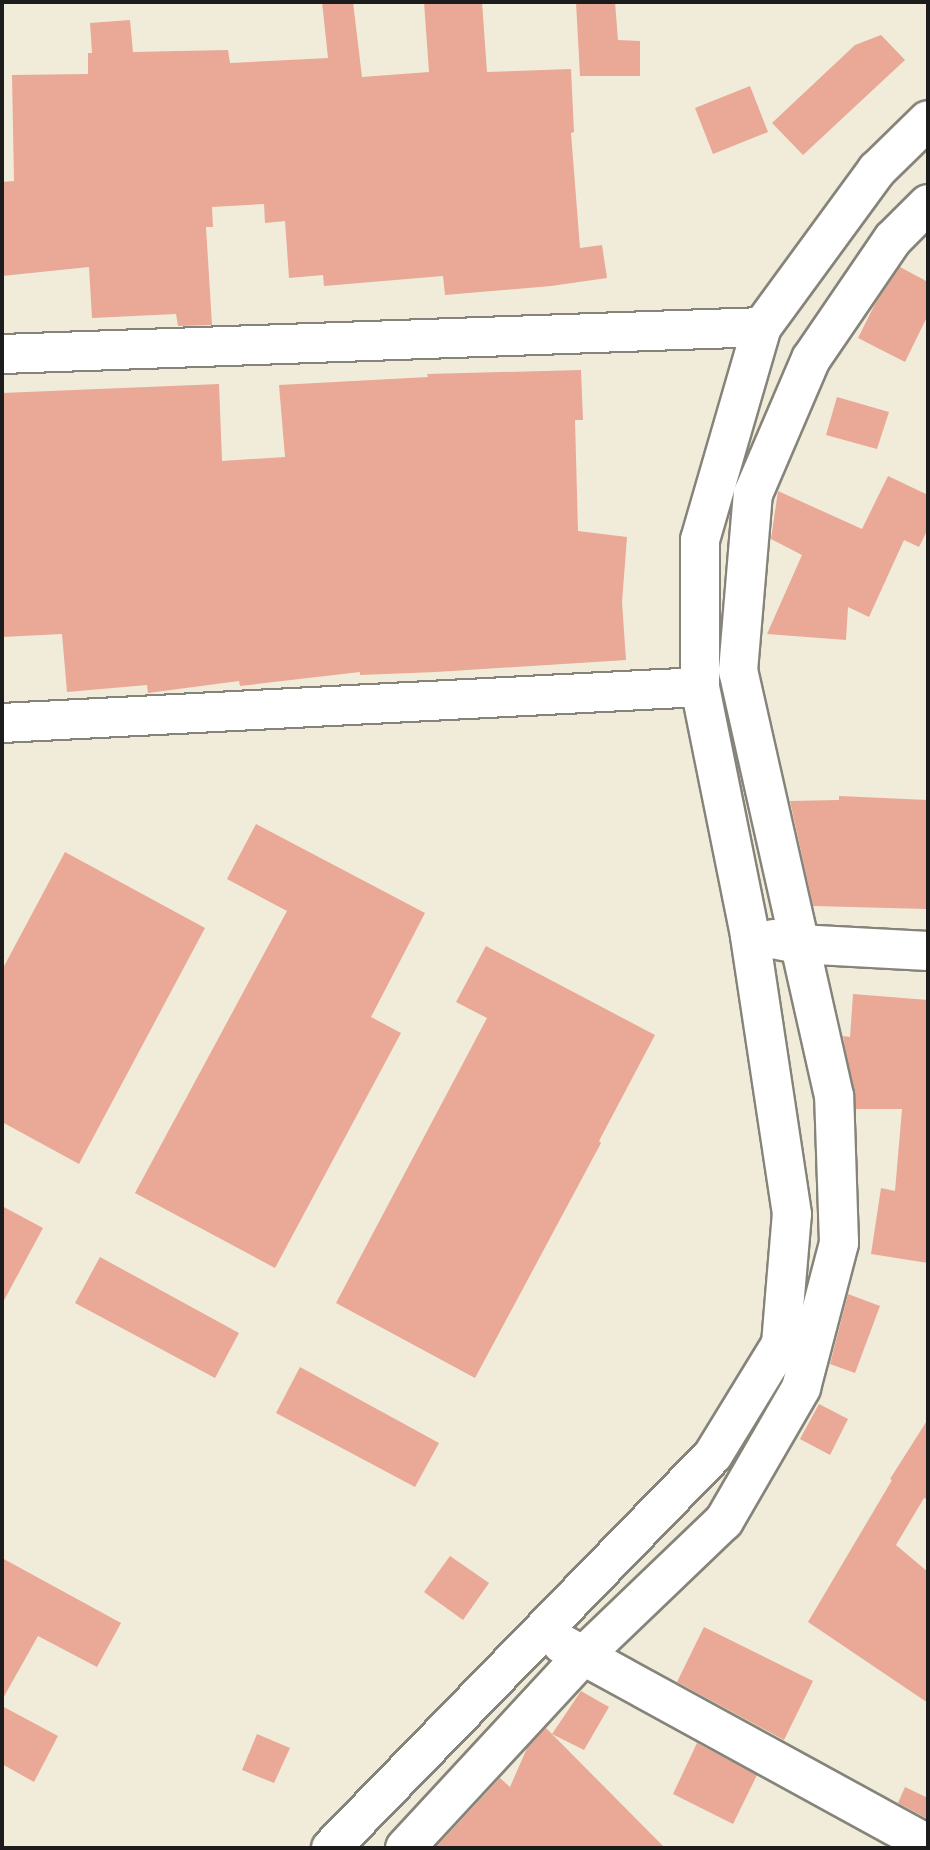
<!DOCTYPE html>
<html>
<head>
<meta charset="utf-8">
<style>
	body { margin:0 }
	#map { position:relative; width:930px; height:1850px; overflow:hidden; background:#f0ecd9; font-family:Alegreya,serif }
	div>[style] { position:absolute }
	[style*='--x'] { left:calc(var(--x)*1px); top:calc(var(--y)*1px); width:calc(var(--w)*1px); rotate:calc(var(--a)*1deg) }
	.building>* { inset:0; background:#e9a996 }
	.roads { filter:drop-shadow(2px 0 #86847a) drop-shadow(-2px 0 #86847a) drop-shadow(0 2px #86847a) drop-shadow(0 -2px #86847a) }
	.minor>* { height:38px; margin:-19px; padding:0 19px; transform-origin:19px; border-radius:19px; background:#fff }
	.major>* { height:38px; margin:-19px; padding:0 19px; transform-origin:19px; border-radius:19px; background:#fff }
	span { translate:-50% -50%; white-space:nowrap; text-align:center; line-height:1.15; -webkit-text-stroke:5px #f6f6f2; paint-order:stroke }
	.frame { position:absolute; inset:0; border:4px solid #1c1c1c; pointer-events:none }
</style>
</head>
<body>
<div id="map">
	<div class="building">
		<div style="clip-path:polygon(322px 2px,353px 2px,362px 77px,429px 72px,424px 2px,482px 2px,487px 72px,571px 69px,574px 132px,571px 133px,580px 248px,602px 245px,607px 278px,551px 286px,445px 295px,443px 276px,324px 286px,323px 275px,289px 278px,285px 221px,265px 223px,264px 204px,212px 207px,213px 227px,206px 227px,212px 325px,178px 326px,176px 314px,92px 318px,89px 267px,2px 276px,2px 182px,14px 181px,12px 75px,88px 74px,88px 53px,92px 53px,90px 23px,130px 20px,133px 52px,228px 50px,230px 63px,328px 58px)"></div>
		<div style="clip-path:polygon(576px 2px,615px 2px,618px 40px,640px 41px,640px 76px,580px 76px)"></div>
		<div style="clip-path:polygon(881px 35px,905px 60px,803px 155px,772px 123px,855px 45px)"></div>
		<div style="clip-path:polygon(750px 86px,768px 132px,713px 154px,695px 108px)"></div>
		<div style="clip-path:polygon(900px 267px,928px 282px,928px 315px,905px 362px,858px 338px,875px 304px)"></div>
		<div style="clip-path:polygon(581px 370px,583px 420px,575px 420px,578px 531px,627px 537px,622px 602px,626px 660px,436px 672px,360px 675px,360px 672px,240px 686px,239px 681px,148px 693px,147px 685px,67px 692px,62px 634px,2px 637px,2px 393px,219px 384px,222px 461px,285px 457px,279px 385px,428px 377px,427px 374px)"></div>
		<div style="clip-path:polygon(837px 397px,889px 412px,877px 449px,826px 435px)"></div>
		<div style="clip-path:polygon(888px 476px,928px 495px,928px 529px,919px 547px,904px 540px,869px 617px,848px 607px,846px 640px,767px 634px,802px 555px,771px 539px,778px 491px,862px 529px)"></div>
		<div style="clip-path:polygon(839px 796px,928px 800px,928px 909px,813px 906px,790px 801px,839px 800px)"></div>
		<div style="clip-path:polygon(256px 824px,425px 913px,371px 1017px,401px 1033px,275px 1268px,135px 1193px,287px 911px,227px 879px)"></div>
		<div style="clip-path:polygon(65px 852px,205px 928px,79px 1164px,2px 1122px,2px 970px)"></div>
		<div style="clip-path:polygon(486px 946px,655px 1035px,599px 1141px,601px 1143px,475px 1378px,336px 1303px,487px 1018px,456px 1002px)"></div>
		<div style="clip-path:polygon(853px 994px,928px 1000px,928px 1263px,871px 1254px,881px 1188px,895px 1191px,902px 1109px,856px 1109px,843px 1036px,850px 1037px)"></div>
		<div style="clip-path:polygon(2px 1206px,43px 1228px,2px 1304px)"></div>
		<div style="clip-path:polygon(100px 1257px,239px 1333px,215px 1378px,75px 1303px)"></div>
		<div style="clip-path:polygon(848px 1294px,880px 1306px,855px 1373px,830px 1364px)"></div>
		<div style="clip-path:polygon(300px 1367px,439px 1443px,415px 1487px,276px 1413px)"></div>
		<div style="clip-path:polygon(819px 1404px,848px 1419px,830px 1455px,800px 1439px)"></div>
		<div style="clip-path:polygon(928px 1419px,928px 1500px,924px 1498px,896px 1545px,928px 1572px,928px 1703px,808px 1622px,892px 1480px,890px 1479px)"></div>
		<div style="clip-path:polygon(450px 1556px,489px 1583px,463px 1620px,424px 1592px)"></div>
		<div style="clip-path:polygon(2px 1558px,121px 1623px,97px 1667px,38px 1636px,2px 1700px)"></div>
		<div style="clip-path:polygon(704px 1627px,813px 1681px,784px 1740px,677px 1682px)"></div>
		<div style="clip-path:polygon(581px 1691px,609px 1707px,584px 1750px,552px 1734px)"></div>
		<div style="clip-path:polygon(2px 1706px,58px 1736px,34px 1782px,2px 1764px)"></div>
		<div style="clip-path:polygon(546px 1728px,665px 1848px,435px 1848px,500px 1778px,510px 1787px,527px 1748px)"></div>
		<div style="clip-path:polygon(257px 1734px,290px 1748px,274px 1783px,242px 1770px)"></div>
		<div style="clip-path:polygon(697px 1743px,757px 1775px,733px 1824px,673px 1794px)"></div>
		<div style="clip-path:polygon(905px 1787px,928px 1798px,928px 1819px,898px 1803px)"></div>
	</div>
	<div class="roads">
		<div class="minor">
			<div style="--x:2;--y:354;--w:760;--a:-2.03"></div>
			<div style="--x:2;--y:723;--w:699;--a:-2.95"></div>
			<div style="--x:773;--y:939;--w:25;--a:11"></div>
			<div style="--x:798;--y:944;--w:130;--a:3.1"></div>
			<div style="--x:562;--y:1644;--w:417;--a:28.7"></div>
			<div style="--x:405;--y:1848;--w:262;--a:-47.2"></div>
			<div style="--x:583;--y:1656;--w:195;--a:-43.8"></div>
			<div style="--x:724;--y:1521;--w:154;--a:-59.9"></div>
			<div style="--x:801;--y:1388;--w:150;--a:-75.3"></div>
			<div style="--x:839;--y:1243;--w:147;--a:-91.9"></div>
			<div style="--x:834;--y:1096;--w:436;--a:-102.7"></div>
			<div style="--x:738;--y:671;--w:178;--a:-85.2"></div>
			<div style="--x:753;--y:494;--w:147;--a:-66.8"></div>
			<div style="--x:811;--y:359;--w:145;--a:-55.7"></div>
			<div style="--x:893;--y:239;--w:49;--a:-45"></div>
		</div>
		<div class="major">
			<div style="--x:331;--y:1848;--w:548;--a:-45.81"></div>
			<div style="--x:713;--y:1455;--w:130;--a:-58.5"></div>
			<div style="--x:781;--y:1344;--w:130;--a:-85.2"></div>
			<div style="--x:792;--y:1214;--w:282;--a:-98.6"></div>
			<div style="--x:750;--y:935;--w:253;--a:-101.4"></div>
			<div style="--x:700;--y:687;--w:147;--a:-90"></div>
			<div style="--x:700;--y:540;--w:222;--a:-73.8"></div>
			<div style="--x:762;--y:327;--w:195;--a:-53.8"></div>
			<div style="--x:877;--y:170;--w:71;--a:-44.4"></div>
		</div>
	</div>
	<div class="frame"></div>
</div>
</body>
</html>
